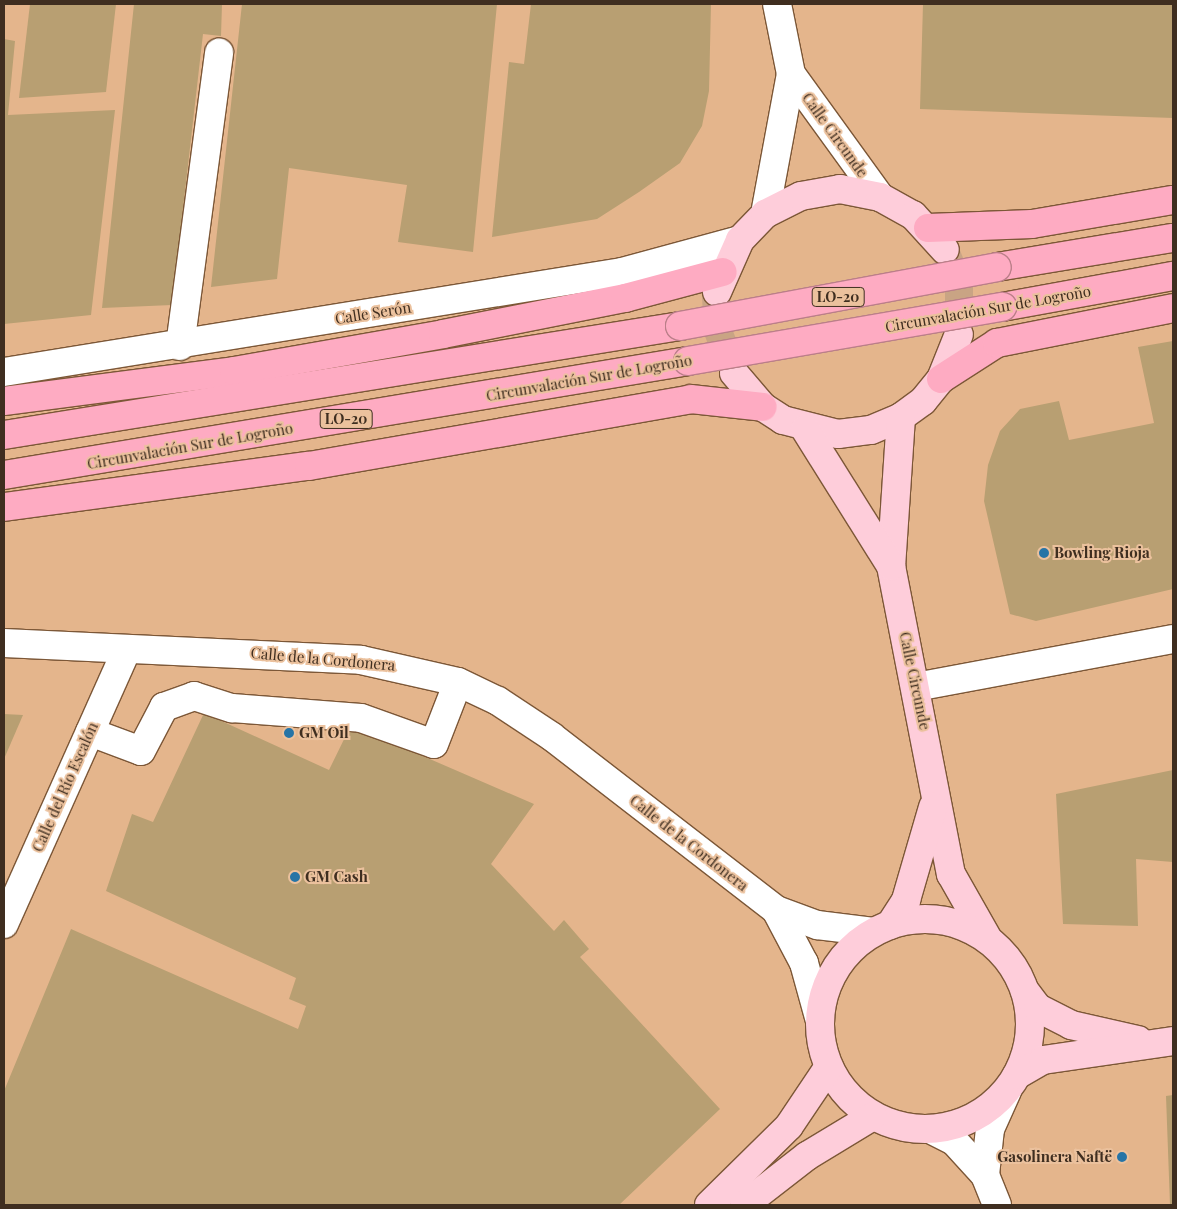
<!DOCTYPE html>
<html>
<head>
<meta charset="utf-8">
<style>
	body { margin:0 }
	#map { position:relative; width:1177px; height:1209px; overflow:hidden; background:#ebc19d; font-family:"Playfair Display",serif }
	div>[style] { position:absolute }
	[style*='--x'] { left:calc(var(--x)*1px); top:calc(var(--y)*1px); width:calc(var(--w)*1px); rotate:calc(var(--a)*1deg) }
	.built>* { inset:0; background:#e4b58c }
	.building>* { inset:0; background:#b89f72 }
	.major-tunnel>* { height:28px; margin-top:-14px; transform-origin:0; background:repeating-linear-gradient(90deg,#c9a484 0 28px,transparent 0 42px) }
	.roads { filter:drop-shadow(1px 0 #7c5737) drop-shadow(-1px 0 #7c5737) drop-shadow(0 1px #7c5737) drop-shadow(0 -1px #7c5737) }
	.minor>* { height:28px; margin:-14px; padding:0 14px; transform-origin:14px; border-radius:14px; background:#fff }
	.major>* { height:28px; margin:-14px; padding:0 14px; transform-origin:14px; border-radius:14px; background:#fecdda }
	.major>.ring { margin:-14px; padding:0; box-sizing:content-box; background:none; border:28px solid #fecdda; border-radius:50% }
	.highway>* { height:28px; margin:-14px; padding:0 14px; transform-origin:14px; border-radius:14px; background:#feabc2 }
	.bridges { filter:drop-shadow(1px 0 #bb7f89) drop-shadow(-1px 0 #bb7f89) drop-shadow(0 1px #bb7f89) drop-shadow(0 -1px #bb7f89) }
	.highway-bridge>* { height:28px; margin:-14px; padding:0 14px; transform-origin:14px; border-radius:14px; background:#feabc2 }
	.dots>* { width:14px; height:14px; translate:-50% -50%; box-sizing:border-box; border:2px solid #ebc19d; border-radius:50% }
	span { translate:-50% -50%; white-space:nowrap; text-align:center; line-height:1.15; -webkit-text-stroke:4px #ebc19d; paint-order:stroke }
	.shield-label span { padding:1px 4px; background:#ebc19d; border:1px solid; border-radius:4px; -webkit-text-stroke-width:0 }
	.shield-label { font-size:14px; color:#3f2e20; font-weight:700 }
	.street-label { font-size:15px; color:#3f2e20 }
	.poi-label { font-size:15px; color:#3f2e20; font-weight:700 }
	.left { translate:0 -50%; text-align:left }
	.right { translate:-100% -50%; text-align:right }
	.frame { position:absolute; inset:0; border:5px solid #3f2e20; pointer-events:none }
</style>
</head>
<body>
<div id="map">
	<div class="built">
		<div style="clip-path:polygon(4px 4px,1173px 4px,1173px 1205px,4px 1205px)"></div>
	</div>
	<div class="building">
		<div style="clip-path:polygon(30px 4px,116px 4px,106px 92px,19px 98px)"></div>
		<div style="clip-path:polygon(134px 4px,222px 4px,221px 36px,203px 34px,172px 305px,102px 308px)"></div>
		<div style="clip-path:polygon(242px 4px,497px 4px,473px 252px,398px 242px,407px 185px,289px 168px,277px 279px,211px 287px)"></div>
		<div style="clip-path:polygon(531px 4px,711px 4px,709px 91px,702px 126px,680px 163px,639px 192px,597px 219px,492px 237px,509px 62px,524px 64px)"></div>
		<div style="clip-path:polygon(923px 4px,1173px 4px,1173px 118px,920px 109px)"></div>
		<div style="clip-path:polygon(4px 39px,15px 41px,8px 115px,115px 110px,91px 315px,4px 324px)"></div>
		<div style="clip-path:polygon(1173px 341px,1173px 589px,1036px 621px,1010px 614px,984px 501px,988px 465px,1000px 431px,1020px 409px,1059px 401px,1069px 440px,1154px 423px,1138px 347px)"></div>
		<div style="clip-path:polygon(204px 713px,329px 770px,351px 725px,534px 804px,491px 864px,554px 931px,564px 920px,589px 949px,580px 957px,720px 1109px,619px 1205px,4px 1205px,4px 1091px,71px 929px,298px 1029px,306px 1006px,289px 999px,296px 978px,106px 891px,132px 814px,153px 822px)"></div>
		<div style="clip-path:polygon(4px 714px,23px 715px,4px 759px)"></div>
		<div style="clip-path:polygon(1173px 770px,1173px 862px,1136px 859px,1138px 926px,1063px 924px,1056px 794px)"></div>
		<div style="clip-path:polygon(1173px 1095px,1173px 1205px,1170px 1205px,1166px 1096px)"></div>
	</div>
	<div class="major-tunnel">
		<div style="--x:946;--y:253;--w:35;--a:68"></div>
		<div style="--x:959;--y:285;--w:49;--a:90"></div>
		<div style="--x:716;--y:296;--w:35;--a:87"></div>
		<div style="--x:718;--y:331;--w:45;--a:69.1"></div>
	</div>
	<div class="roads">
		<div class="minor">
			<div style="--x:791;--y:74;--w:152;--a:54.1"></div>
			<div style="--x:765;--y:214;--w:142;--a:-79.5"></div>
			<div style="--x:791;--y:74;--w:71;--a:-101.3"></div>
			<div style="--x:180;--y:346;--w:296;--a:-82.4"></div>
			<div style="--x:4;--y:372;--w:626;--a:-9.19"></div>
			<div style="--x:622;--y:272;--w:122;--a:-15.2"></div>
			<div style="--x:4;--y:643;--w:357;--a:2.7"></div>
			<div style="--x:361;--y:660;--w:99;--a:12.8"></div>
			<div style="--x:458;--y:682;--w:44;--a:25.4"></div>
			<div style="--x:498;--y:701;--w:64;--a:33.4"></div>
			<div style="--x:551;--y:736;--w:284;--a:37.7"></div>
			<div style="--x:776;--y:910;--w:44;--a:20.1"></div>
			<div style="--x:817;--y:925;--w:57;--a:7"></div>
			<div style="--x:916;--y:687;--w:261;--a:-10.6"></div>
			<div style="--x:90;--y:732;--w:54;--a:20.4"></div>
			<div style="--x:141;--y:751;--w:50;--a:-62.4"></div>
			<div style="--x:164;--y:707;--w:32;--a:-20"></div>
			<div style="--x:194;--y:696;--w:40;--a:18"></div>
			<div style="--x:232;--y:708;--w:129;--a:4.4"></div>
			<div style="--x:361;--y:718;--w:77;--a:19.6"></div>
			<div style="--x:434;--y:744;--w:66;--a:-68.8"></div>
			<div style="--x:776;--y:910;--w:60;--a:62.2"></div>
			<div style="--x:804;--y:963;--w:60;--a:74.6"></div>
			<div style="--x:4;--y:924;--w:299;--a:-65.9"></div>
			<div style="--x:932;--y:1130;--w:25;--a:27"></div>
			<div style="--x:954;--y:1141;--w:46;--a:47.6"></div>
			<div style="--x:985;--y:1175;--w:32;--a:68"></div>
			<div style="--x:985;--y:1175;--w:46;--a:-83.8"></div>
			<div style="--x:990;--y:1129;--w:42;--a:-65.9"></div>
		</div>
		<div class="major">
			<div style="--x:717;--y:292;--w:57;--a:-66.1"></div>
			<div style="--x:740;--y:240;--w:36;--a:-46"></div>
			<div style="--x:765;--y:214;--w:40;--a:-26.6"></div>
			<div style="--x:801;--y:196;--w:40;--a:-10"></div>
			<div style="--x:840;--y:189;--w:41;--a:11.3"></div>
			<div style="--x:880;--y:197;--w:38;--a:29"></div>
			<div style="--x:913;--y:215;--w:47;--a:47.6"></div>
			<div style="--x:734;--y:373;--w:45;--a:49.5"></div>
			<div style="--x:763;--y:407;--w:24;--a:33"></div>
			<div style="--x:783;--y:420;--w:57;--a:14.3"></div>
			<div style="--x:838;--y:434;--w:33;--a:-7"></div>
			<div style="--x:871;--y:430;--w:33;--a:-23"></div>
			<div style="--x:901;--y:417;--w:27;--a:-36"></div>
			<div style="--x:923;--y:401;--w:28;--a:-51"></div>
			<div style="--x:941;--y:379;--w:48;--a:-68.2"></div>
			<div style="--x:901;--y:417;--w:149;--a:93.8"></div>
			<div style="--x:891;--y:566;--w:314;--a:79"></div>
			<div style="--x:951;--y:874;--w:75;--a:60.4"></div>
			<div style="--x:805;--y:429;--w:162;--a:57.9"></div>
			<div class="ring" style="left:820px;top:919px;width:182px;height:182px"></div>
			<div style="--x:890;--y:925;--w:30;--a:-57"></div>
			<div style="--x:906;--y:900;--w:97;--a:-73.8"></div>
			<div style="--x:1025;--y:991;--w:21;--a:53"></div>
			<div style="--x:1038;--y:1008;--w:37;--a:27"></div>
			<div style="--x:1071;--y:1025;--w:69;--a:12.6"></div>
			<div style="--x:1017;--y:1075;--w:30;--a:-30"></div>
			<div style="--x:1043;--y:1060;--w:131;--a:-8.3"></div>
			<div style="--x:709;--y:1205;--w:112;--a:-44.6"></div>
			<div style="--x:789;--y:1126;--w:70;--a:-56.1"></div>
			<div style="--x:744;--y:1205;--w:80;--a:-37.9"></div>
			<div style="--x:807;--y:1156;--w:77;--a:-31.2"></div>
		</div>
		<div class="highway">
			<div style="--x:928;--y:228;--w:104;--a:-2.2"></div>
			<div style="--x:1032;--y:224;--w:143;--a:-9.7"></div>
			<div style="--x:997;--y:267;--w:178;--a:-9.4"></div>
			<div style="--x:1002;--y:307;--w:174;--a:-10.3"></div>
			<div style="--x:941;--y:379;--w:67;--a:-32.7"></div>
			<div style="--x:997;--y:343;--w:179;--a:-11.2"></div>
			<div style="--x:4;--y:401;--w:232;--a:-7.4"></div>
			<div style="--x:234;--y:371;--w:212;--a:-10"></div>
			<div style="--x:443;--y:334;--w:186;--a:-11.2"></div>
			<div style="--x:625;--y:298;--w:101;--a:-14.9"></div>
			<div style="--x:4;--y:435;--w:685;--a:-9.16"></div>
			<div style="--x:4;--y:475;--w:693;--a:-9.46"></div>
			<div style="--x:4;--y:507;--w:308;--a:-7.7"></div>
			<div style="--x:309;--y:466;--w:388;--a:-9.9"></div>
			<div style="--x:691;--y:399;--w:72;--a:6.3"></div>
		</div>
	</div>
	<div class="bridges">
		<div class="highway-bridge">
			<div style="--x:680;--y:326;--w:322;--a:-10.5"></div>
			<div style="--x:688;--y:361;--w:319;--a:-9.8"></div>
		</div>
	</div>
	<div class="dots">
		<div style="left:1044px;top:553px;background:#2674a6"></div>
		<div style="left:289px;top:733px;background:#2674a6"></div>
		<div style="left:295px;top:877px;background:#2674a6"></div>
		<div style="left:1122px;top:1157px;background:#2674a6"></div>
	</div>
	<div class="shield-label">
		<span style="left:838px;top:297px">LO-20</span>
		<span style="left:346px;top:419px">LO-20</span>
	</div>
	<div class="street-label">
		<span style="left:835px;top:135px;rotate:54deg">Calle Circunde</span>
		<span style="left:988px;top:309px;rotate:-10deg">Circunvalación Sur de Logroño</span>
		<span style="left:373px;top:313px;rotate:-9deg">Calle Serón</span>
		<span style="left:589px;top:378px;rotate:-10deg">Circunvalación Sur de Logroño</span>
		<span style="left:190px;top:446px;rotate:-10deg">Circunvalación Sur de Logroño</span>
		<span style="left:323px;top:659px;rotate:5deg">Calle de la Cordonera</span>
		<span style="left:915px;top:681px;rotate:78deg">Calle Circunde</span>
		<span style="left:65px;top:787px;rotate:-66deg">Calle del Río Escalón</span>
		<span style="left:689px;top:843px;rotate:38deg">Calle de la Cordonera</span>
	</div>
	<div class="poi-label">
		<span class="left" style="left:1054px;top:553px">Bowling Rioja</span>
		<span class="left" style="left:299px;top:733px">GM Oil</span>
		<span class="left" style="left:305px;top:877px">GM Cash</span>
		<span class="right" style="left:1112px;top:1157px">Gasolinera Naftë</span>
	</div>
	<div class="frame"></div>
</div>
</body>
</html>
